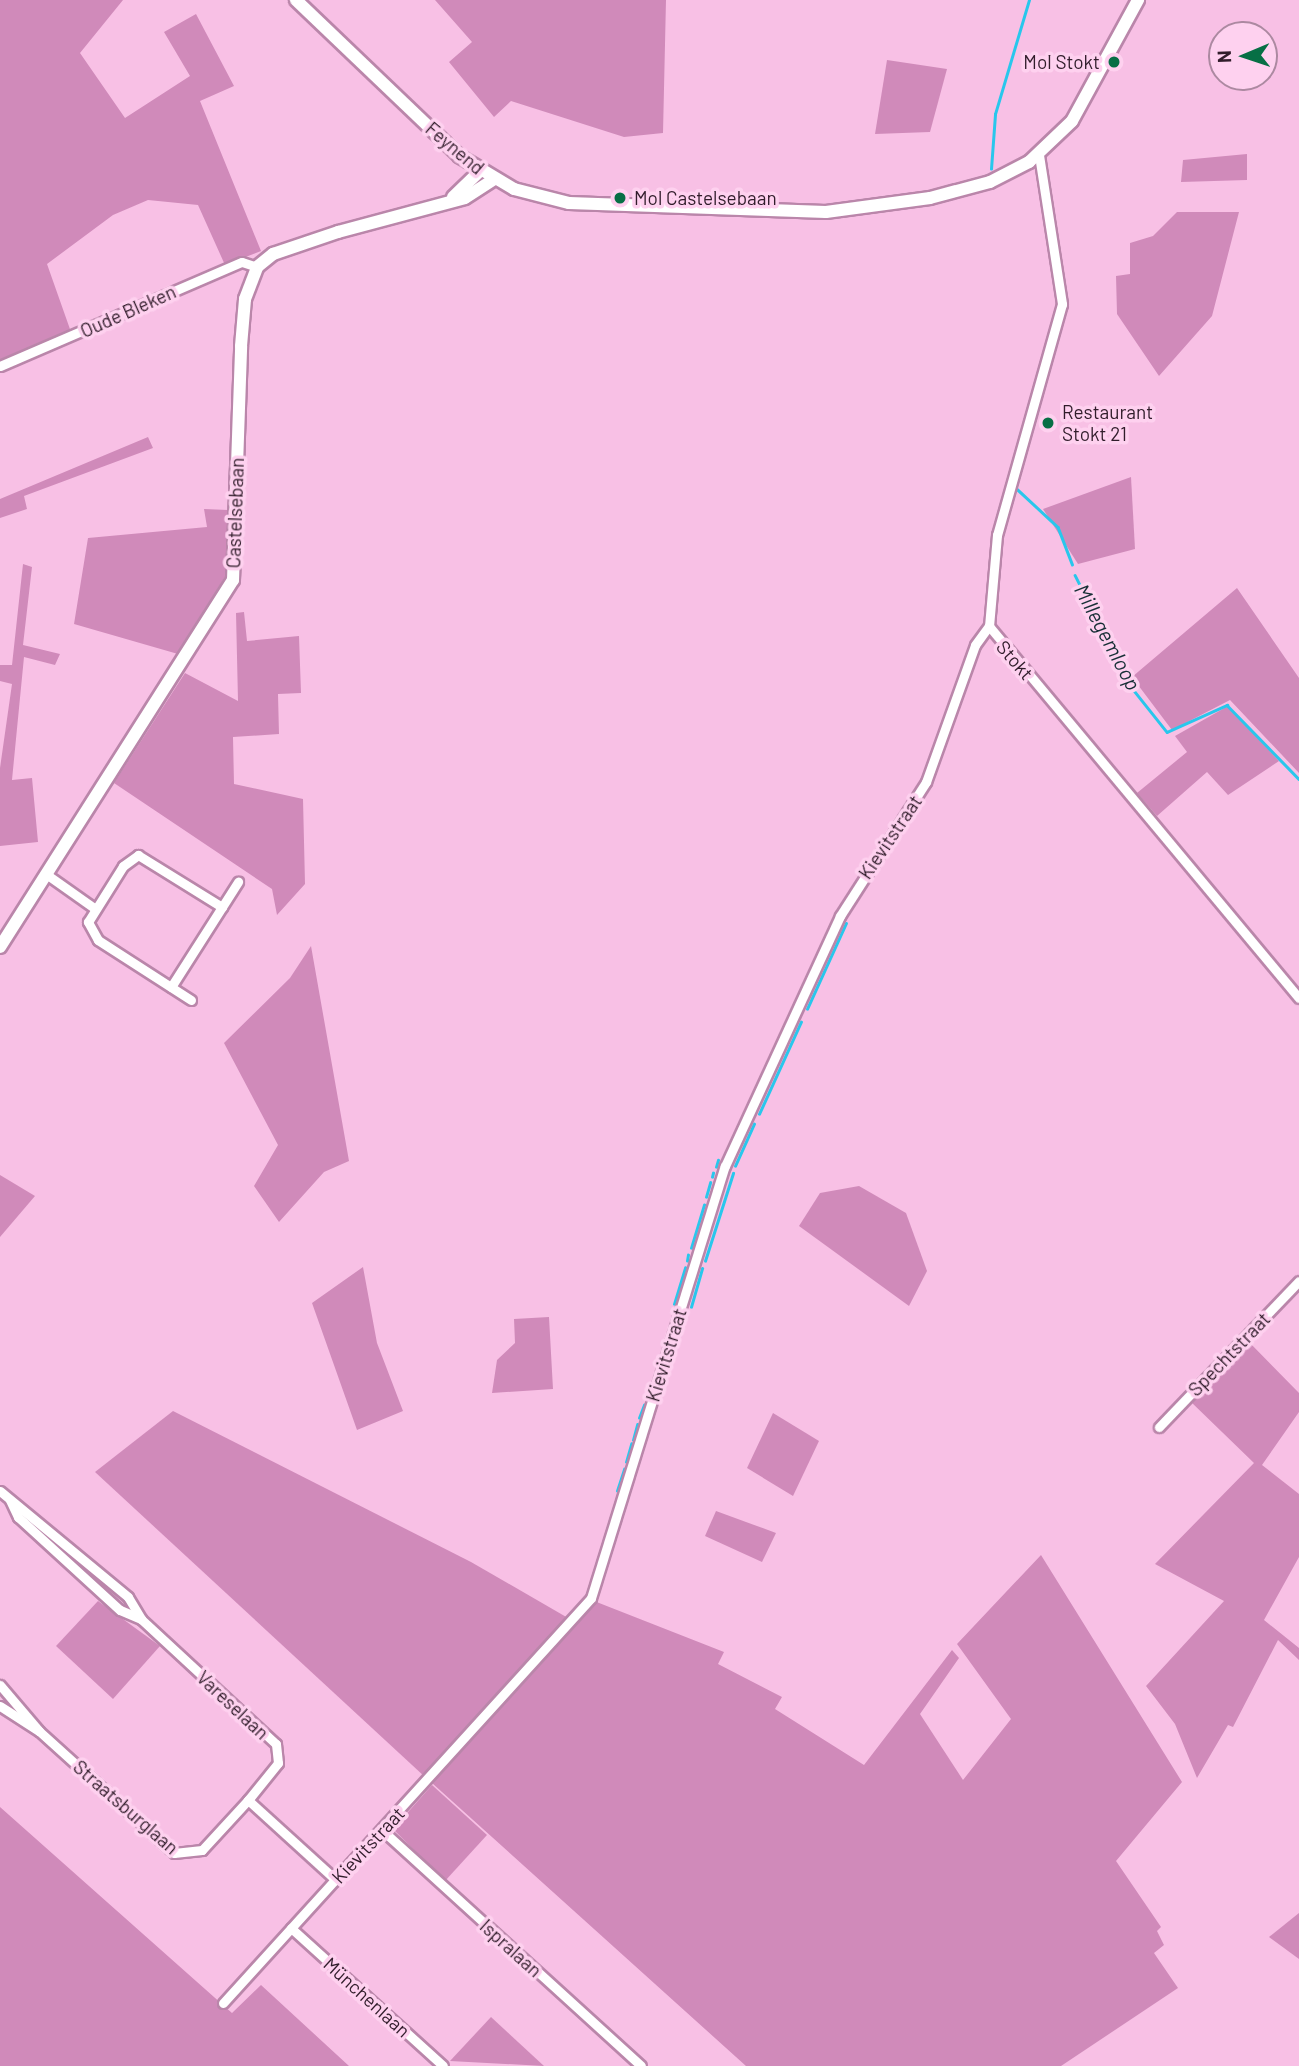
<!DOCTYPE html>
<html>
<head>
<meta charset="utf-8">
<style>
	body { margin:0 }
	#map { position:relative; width:1299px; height:2066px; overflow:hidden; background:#f8c0e5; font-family:Barlow,sans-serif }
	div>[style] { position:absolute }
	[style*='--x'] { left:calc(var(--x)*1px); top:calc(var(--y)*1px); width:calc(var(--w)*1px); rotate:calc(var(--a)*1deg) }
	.green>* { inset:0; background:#d08aba }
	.stream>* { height:2.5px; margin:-1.25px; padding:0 1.25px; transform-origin:1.25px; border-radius:1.25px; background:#29c7ec }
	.roads { filter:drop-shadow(2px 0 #ba86aa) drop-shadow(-2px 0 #ba86aa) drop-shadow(0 2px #ba86aa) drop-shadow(0 -2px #ba86aa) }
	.street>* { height:9px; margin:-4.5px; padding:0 4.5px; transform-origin:4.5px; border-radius:4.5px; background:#fff }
	.secondary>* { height:12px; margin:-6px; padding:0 6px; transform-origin:6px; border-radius:6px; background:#fff }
	.dots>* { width:19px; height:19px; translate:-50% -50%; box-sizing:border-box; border:4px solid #fed1ef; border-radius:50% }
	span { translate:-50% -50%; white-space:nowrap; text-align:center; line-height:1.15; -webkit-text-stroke:7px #fed1ef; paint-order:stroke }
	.poi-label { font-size:19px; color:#311d2b }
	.right { translate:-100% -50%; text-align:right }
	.left { translate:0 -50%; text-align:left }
	.street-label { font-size:19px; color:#311d2b }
	.water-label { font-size:21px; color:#172f36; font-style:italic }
	.north { position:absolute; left:1208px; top:21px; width:70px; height:70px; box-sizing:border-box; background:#fed1ef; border:2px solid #ac89a1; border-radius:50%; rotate:268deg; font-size:19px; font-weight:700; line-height:28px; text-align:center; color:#311d2b }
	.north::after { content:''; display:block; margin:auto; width:24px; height:32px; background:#076f45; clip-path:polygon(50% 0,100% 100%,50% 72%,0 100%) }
</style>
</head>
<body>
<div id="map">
	<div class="green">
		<div style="clip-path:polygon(0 0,123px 0,80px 53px,125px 118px,190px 76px,164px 32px,196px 14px,234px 86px,200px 101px,261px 251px,225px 265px,198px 205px,148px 200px,113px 215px,47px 264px,71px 332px,0 361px)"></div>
		<div style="clip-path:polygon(435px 0,666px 0,663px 133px,624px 137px,511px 101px,494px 117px,449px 62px,472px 42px)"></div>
		<div style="clip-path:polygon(887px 60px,947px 69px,930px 132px,875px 134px)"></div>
		<div style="clip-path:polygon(1247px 154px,1247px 180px,1181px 182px,1183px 160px)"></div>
		<div style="clip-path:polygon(1177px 212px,1239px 212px,1212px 316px,1159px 376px,1117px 314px,1116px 276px,1130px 274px,1130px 243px,1153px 236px)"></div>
		<div style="clip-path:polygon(148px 437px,153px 448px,24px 496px,27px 509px,0 518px,0 499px)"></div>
		<div style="clip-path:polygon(1131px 477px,1135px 549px,1078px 564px,1043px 509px)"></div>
		<div style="clip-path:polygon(204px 509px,228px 510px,226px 575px,178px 654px,74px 624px,88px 538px,207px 527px)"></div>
		<div style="clip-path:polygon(23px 564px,32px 567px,23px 645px,60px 654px,55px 665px,24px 657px,12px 780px,32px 778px,38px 842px,0 846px,0 768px,12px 684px,0 681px,0 665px,12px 665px)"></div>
		<div style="clip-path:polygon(1237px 588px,1299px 678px,1299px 773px,1230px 700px,1172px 730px,1132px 677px)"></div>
		<div style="clip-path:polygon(244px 612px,247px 641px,299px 636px,301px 693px,278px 694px,279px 734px,233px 737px,234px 784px,303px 799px,305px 884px,277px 915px,272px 889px,114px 783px,185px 673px,238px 701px,236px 613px)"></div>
		<div style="clip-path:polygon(1228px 706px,1279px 761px,1228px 795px,1207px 772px,1157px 816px,1137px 793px,1187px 752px,1175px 736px)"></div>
		<div style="clip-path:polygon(311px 946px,349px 1161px,324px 1172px,279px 1222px,254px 1186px,278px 1145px,224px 1043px,290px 978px)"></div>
		<div style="clip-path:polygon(0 1175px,35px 1196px,0 1237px)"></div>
		<div style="clip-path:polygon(859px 1186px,906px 1213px,927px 1271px,909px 1306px,799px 1226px,820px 1193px)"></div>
		<div style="clip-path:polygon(363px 1267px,377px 1343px,403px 1411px,357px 1430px,312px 1303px)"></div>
		<div style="clip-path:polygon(549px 1317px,553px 1389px,492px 1393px,497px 1360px,515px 1343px,514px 1319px)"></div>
		<div style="clip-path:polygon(1248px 1341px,1299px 1393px,1299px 1412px,1262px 1465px,1299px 1494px,1299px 1557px,1264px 1620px,1299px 1648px,1299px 1660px,1278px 1640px,1233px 1727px,1228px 1725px,1197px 1778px,1175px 1724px,1146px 1686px,1224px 1601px,1155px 1564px,1254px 1463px,1190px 1401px)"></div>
		<div style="clip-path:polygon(173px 1411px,471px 1562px,568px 1618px,425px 1777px,95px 1472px)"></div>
		<div style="clip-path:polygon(773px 1413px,819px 1441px,793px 1496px,747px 1468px)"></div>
		<div style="clip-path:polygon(716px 1511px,776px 1533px,762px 1562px,705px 1536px)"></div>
		<div style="clip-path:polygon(1041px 1555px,1182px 1782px,1116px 1861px,1161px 1927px,1157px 1931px,1164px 1945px,1154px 1953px,1178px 1988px,1061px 2066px,746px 2066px,432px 1783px,594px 1601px,724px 1652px,718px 1664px,782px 1697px,775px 1709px,864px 1765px,952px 1650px,959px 1658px,920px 1714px,963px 1780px,1011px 1719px,957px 1644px)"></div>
		<div style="clip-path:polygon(98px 1601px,160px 1646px,113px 1699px,56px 1646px)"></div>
		<div style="clip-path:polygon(432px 1785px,487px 1835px,445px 1881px,393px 1829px)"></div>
		<div style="clip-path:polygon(0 1807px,232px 2013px,261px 1985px,349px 2066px,0 2066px)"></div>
		<div style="clip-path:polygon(1299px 1913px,1299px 1959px,1269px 1937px)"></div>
		<div style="clip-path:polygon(491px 2017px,544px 2066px,450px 2061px)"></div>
	</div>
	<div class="stream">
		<div style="--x:991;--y:169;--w:55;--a:-85.8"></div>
		<div style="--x:995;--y:114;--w:119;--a:-73.4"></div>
		<div style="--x:1016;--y:488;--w:57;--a:42.9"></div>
		<div style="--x:1058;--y:527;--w:40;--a:69"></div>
		<div style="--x:1075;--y:575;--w:127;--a:63.2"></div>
		<div style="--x:1132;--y:688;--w:56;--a:51.5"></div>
		<div style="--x:1167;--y:732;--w:66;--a:-24.2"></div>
		<div style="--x:1227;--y:705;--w:103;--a:45.8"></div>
		<div style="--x:807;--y:1009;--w:94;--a:-65.6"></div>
		<div style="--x:759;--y:1114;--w:101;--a:-65.5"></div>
		<div style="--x:735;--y:1166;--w:46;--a:-65.7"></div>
		<div style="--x:716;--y:1167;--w:7;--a:-74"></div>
		<div style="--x:712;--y:1177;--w:4;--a:-76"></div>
		<div style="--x:706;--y:1197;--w:15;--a:-74"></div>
		<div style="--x:691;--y:1248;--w:45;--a:-73.2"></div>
		<div style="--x:687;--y:1261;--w:6;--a:-81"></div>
		<div style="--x:705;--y:1261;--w:92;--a:-72.3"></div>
		<div style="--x:674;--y:1304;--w:38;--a:-73"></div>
		<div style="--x:691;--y:1307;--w:40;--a:-74"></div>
		<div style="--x:639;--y:1418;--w:14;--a:-69"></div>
		<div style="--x:633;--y:1440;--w:16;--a:-75"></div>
		<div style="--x:626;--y:1462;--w:19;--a:-74"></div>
		<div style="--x:617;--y:1491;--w:23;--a:-72"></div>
	</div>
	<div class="roads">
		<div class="street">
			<div style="--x:1039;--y:155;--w:151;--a:81.2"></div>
			<div style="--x:1062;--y:304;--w:240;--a:105.7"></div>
			<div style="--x:997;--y:535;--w:91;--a:95"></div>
			<div style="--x:989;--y:626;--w:484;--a:50.2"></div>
			<div style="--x:0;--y:366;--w:263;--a:-23.3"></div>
			<div style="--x:242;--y:262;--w:16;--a:18"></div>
			<div style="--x:46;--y:874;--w:59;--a:35.3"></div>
			<div style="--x:171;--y:987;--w:125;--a:-57.5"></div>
			<div style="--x:191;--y:1000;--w:111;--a:-147.2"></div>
			<div style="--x:98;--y:940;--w:21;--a:-119"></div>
			<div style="--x:88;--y:922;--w:66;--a:-58"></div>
			<div style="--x:123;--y:866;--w:19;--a:-36"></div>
			<div style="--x:138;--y:855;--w:99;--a:31.8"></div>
			<div style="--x:1159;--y:1427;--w:202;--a:-46.2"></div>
			<div style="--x:0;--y:1491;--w:166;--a:39.6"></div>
			<div style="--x:128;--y:1597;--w:26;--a:59"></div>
			<div style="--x:141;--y:1619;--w:184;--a:42.8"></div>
			<div style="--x:276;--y:1744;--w:19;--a:84"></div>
			<div style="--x:278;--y:1763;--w:48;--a:129"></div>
			<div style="--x:10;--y:1500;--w:19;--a:65"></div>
			<div style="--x:18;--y:1517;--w:138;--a:42.4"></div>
			<div style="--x:120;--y:1610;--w:23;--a:23"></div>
			<div style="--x:0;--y:1685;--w:60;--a:49.7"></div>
			<div style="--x:39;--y:1731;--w:182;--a:42.1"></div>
			<div style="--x:174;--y:1853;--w:28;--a:-6"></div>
			<div style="--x:202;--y:1850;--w:68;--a:-47.4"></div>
			<div style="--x:248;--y:1800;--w:119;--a:42.3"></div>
			<div style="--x:0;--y:1706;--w:46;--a:32.7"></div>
			<div style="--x:382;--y:1830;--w:350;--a:42.3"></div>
			<div style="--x:291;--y:1928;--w:205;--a:42.2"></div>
			<div style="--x:223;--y:2003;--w:547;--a:-47.74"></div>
			<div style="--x:591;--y:1598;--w:452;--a:-72.8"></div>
			<div style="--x:725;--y:1166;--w:275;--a:-65.3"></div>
			<div style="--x:840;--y:916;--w:159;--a:-57.3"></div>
			<div style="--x:926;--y:782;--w:145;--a:-70.3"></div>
			<div style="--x:975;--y:645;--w:24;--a:-54"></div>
		</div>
		<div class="secondary">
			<div style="--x:296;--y:0;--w:226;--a:43.7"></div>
			<div style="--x:459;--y:156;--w:64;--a:31"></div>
			<div style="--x:514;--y:189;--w:57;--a:14.3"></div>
			<div style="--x:569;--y:203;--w:257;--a:2"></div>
			<div style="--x:826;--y:212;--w:105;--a:-7.7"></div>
			<div style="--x:930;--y:198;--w:62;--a:-14.9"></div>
			<div style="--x:990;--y:182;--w:44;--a:-27.1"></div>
			<div style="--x:1029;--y:162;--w:59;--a:-43.6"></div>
			<div style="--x:1072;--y:121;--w:138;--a:-61.4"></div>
			<div style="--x:453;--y:197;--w:37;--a:-44"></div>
			<div style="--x:0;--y:947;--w:435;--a:-57.6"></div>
			<div style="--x:233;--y:580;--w:234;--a:-88"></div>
			<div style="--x:241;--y:346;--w:47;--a:-85.1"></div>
			<div style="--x:245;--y:299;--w:34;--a:-69"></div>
			<div style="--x:257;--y:267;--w:21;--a:-39"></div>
			<div style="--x:273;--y:254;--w:69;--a:-18.7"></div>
			<div style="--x:338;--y:232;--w:131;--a:-15"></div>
			<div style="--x:465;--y:198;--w:35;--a:-33"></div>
		</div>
	</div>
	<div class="dots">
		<div style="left:1114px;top:62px;background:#076f45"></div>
		<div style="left:620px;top:198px;background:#076f45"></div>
		<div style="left:1048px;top:423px;background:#076f45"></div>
	</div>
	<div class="poi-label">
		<span class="right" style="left:1100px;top:62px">Mol Stokt</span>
		<span class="left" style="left:634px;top:198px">Mol Castelsebaan</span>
		<span class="left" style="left:1062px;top:423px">Restaurant<br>Stokt 21</span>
	</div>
	<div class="street-label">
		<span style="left:455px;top:148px;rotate:40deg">Feynend</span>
		<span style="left:128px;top:311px;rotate:-24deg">Oude Bleken</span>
		<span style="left:235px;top:513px;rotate:-88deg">Castelsebaan</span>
		<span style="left:1015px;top:660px;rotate:49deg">Stokt</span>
		<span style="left:890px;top:837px;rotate:-56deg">Kievitstraat</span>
		<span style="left:1229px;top:1354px;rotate:-46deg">Spechtstraat</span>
		<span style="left:666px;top:1355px;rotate:-73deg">Kievitstraat</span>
		<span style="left:233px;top:1705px;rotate:43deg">Vareselaan</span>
		<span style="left:126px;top:1807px;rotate:41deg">Straatsburglaan</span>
		<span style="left:368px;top:1845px;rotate:-47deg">Kievitstraat</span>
		<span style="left:511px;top:1948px;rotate:42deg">Ispralaan</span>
		<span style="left:367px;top:1997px;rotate:42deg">Münchenlaan</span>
	</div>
	<div class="water-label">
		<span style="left:1108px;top:637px;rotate:62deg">Millegemloop</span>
	</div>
	<div class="north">N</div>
</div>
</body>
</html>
